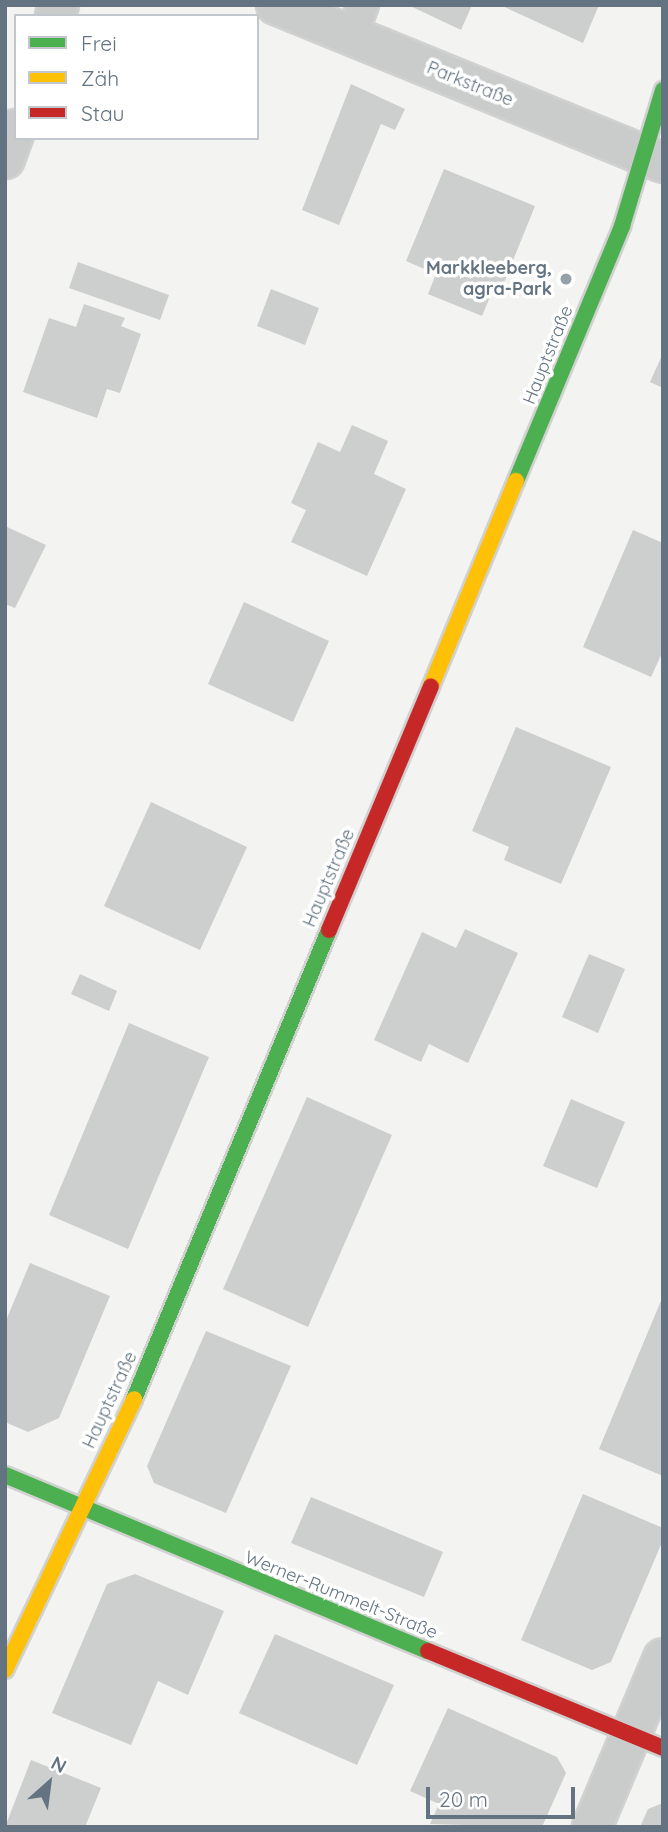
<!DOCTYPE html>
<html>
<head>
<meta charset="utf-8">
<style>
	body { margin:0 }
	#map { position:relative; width:668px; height:1832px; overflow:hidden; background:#f3f3f1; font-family:Quicksand,sans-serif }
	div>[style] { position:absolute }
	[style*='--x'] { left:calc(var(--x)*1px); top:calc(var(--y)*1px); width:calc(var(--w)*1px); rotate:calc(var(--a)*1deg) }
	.building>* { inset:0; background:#cdcece }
	.roads { filter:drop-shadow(2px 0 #d0d1d0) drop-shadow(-2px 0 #d0d1d0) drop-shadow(0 2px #d0d1d0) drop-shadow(0 -2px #d0d1d0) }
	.lane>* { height:30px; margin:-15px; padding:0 15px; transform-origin:15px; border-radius:15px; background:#cacccc }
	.street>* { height:38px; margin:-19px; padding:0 19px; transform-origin:19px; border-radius:19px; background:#cacccc }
	.fast>* { height:16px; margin:-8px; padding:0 8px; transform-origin:8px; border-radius:8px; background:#4caf50 }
	.slow>* { height:16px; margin:-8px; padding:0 8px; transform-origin:8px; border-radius:8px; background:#ffc107 }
	.jam>* { height:16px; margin:-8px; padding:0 8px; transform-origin:8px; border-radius:8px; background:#c62828 }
	.dots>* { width:19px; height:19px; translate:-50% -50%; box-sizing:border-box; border:4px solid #fff; border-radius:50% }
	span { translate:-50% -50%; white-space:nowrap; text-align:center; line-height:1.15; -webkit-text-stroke:7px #fff; paint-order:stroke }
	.street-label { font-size:18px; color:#637381 }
	.poi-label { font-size:18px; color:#637381; font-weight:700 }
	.right { translate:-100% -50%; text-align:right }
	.frame { position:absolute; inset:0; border:7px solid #637381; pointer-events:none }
	.legend { position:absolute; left:14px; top:14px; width:245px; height:126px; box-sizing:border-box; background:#fff; border:2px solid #c1c7cd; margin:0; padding:9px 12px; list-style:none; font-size:21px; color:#637381 }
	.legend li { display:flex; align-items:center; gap:14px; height:35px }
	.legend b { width:35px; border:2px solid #c1c7cd }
	.north { position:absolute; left:14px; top:1748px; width:70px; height:70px; -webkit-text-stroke:5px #fff; paint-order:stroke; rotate:28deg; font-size:19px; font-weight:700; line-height:28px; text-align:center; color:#637381 }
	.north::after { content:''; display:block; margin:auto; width:24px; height:32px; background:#637381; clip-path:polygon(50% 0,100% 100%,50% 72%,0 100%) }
	.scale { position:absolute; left:426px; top:1787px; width:149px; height:32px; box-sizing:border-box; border:4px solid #637381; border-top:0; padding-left:9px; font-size:21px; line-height:24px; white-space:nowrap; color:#637381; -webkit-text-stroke:5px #fff; paint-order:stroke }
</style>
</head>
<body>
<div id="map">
	<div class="building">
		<div style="clip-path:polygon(408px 5px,472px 5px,461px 30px)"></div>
		<div style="clip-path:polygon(500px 5px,599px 5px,583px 43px)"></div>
		<div style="clip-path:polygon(351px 84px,405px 109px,395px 130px,381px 124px,339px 225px,302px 210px)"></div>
		<div style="clip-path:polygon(444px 169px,535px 206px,499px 295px,492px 292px,482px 316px,428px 294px,436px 274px,406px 261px)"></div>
		<div style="clip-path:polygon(78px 262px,169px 295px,160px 320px,69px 288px)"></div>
		<div style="clip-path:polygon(271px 289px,319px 308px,305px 345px,257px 326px)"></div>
		<div style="clip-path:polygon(84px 304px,125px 318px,121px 326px,141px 334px,120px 393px,107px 389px,97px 418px,23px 392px,49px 318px,76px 327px)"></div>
		<div style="clip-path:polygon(663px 353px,663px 388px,650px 382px)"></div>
		<div style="clip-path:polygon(352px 425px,388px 441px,374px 474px,406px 489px,367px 576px,291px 542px,306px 510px,291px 503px,318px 442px,340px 452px)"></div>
		<div style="clip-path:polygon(5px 526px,46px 545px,15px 608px,5px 604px)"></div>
		<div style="clip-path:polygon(633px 530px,663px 543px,663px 651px,651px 677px,583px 647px)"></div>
		<div style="clip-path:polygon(244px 602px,329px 641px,293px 722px,208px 684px)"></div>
		<div style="clip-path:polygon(516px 727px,611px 767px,561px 884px,504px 860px,509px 847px,472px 831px)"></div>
		<div style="clip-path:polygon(151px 802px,247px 847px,200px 950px,104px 906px)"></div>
		<div style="clip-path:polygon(465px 929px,518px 953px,468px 1063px,429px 1044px,421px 1062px,374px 1040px,422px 932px,456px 948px)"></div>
		<div style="clip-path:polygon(589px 954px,625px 969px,598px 1033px,562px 1017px)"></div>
		<div style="clip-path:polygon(80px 974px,117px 991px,109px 1011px,71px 994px)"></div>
		<div style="clip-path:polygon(129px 1023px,209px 1057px,128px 1249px,49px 1215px)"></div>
		<div style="clip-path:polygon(307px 1097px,392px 1135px,308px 1327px,223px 1289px)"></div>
		<div style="clip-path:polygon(571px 1099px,625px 1122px,597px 1188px,543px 1166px)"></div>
		<div style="clip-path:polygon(30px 1263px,110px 1296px,59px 1418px,28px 1432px,5px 1422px,5px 1323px)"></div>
		<div style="clip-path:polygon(663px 1296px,663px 1476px,599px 1449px)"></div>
		<div style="clip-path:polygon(206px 1331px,291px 1366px,226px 1513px,154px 1483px,147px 1466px)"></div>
		<div style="clip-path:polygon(583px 1494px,663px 1528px,663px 1540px,611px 1662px,592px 1670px,521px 1640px)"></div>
		<div style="clip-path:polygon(311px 1497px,443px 1552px,424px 1597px,291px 1543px)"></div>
		<div style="clip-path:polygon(135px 1574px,224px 1611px,188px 1695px,158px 1681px,131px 1745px,52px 1713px,107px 1584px)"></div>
		<div style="clip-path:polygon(275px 1634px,394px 1685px,357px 1765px,239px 1713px)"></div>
		<div style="clip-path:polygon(448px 1708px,557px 1757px,566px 1773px,542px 1827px,430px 1824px,439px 1804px,410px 1791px)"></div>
		<div style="clip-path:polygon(31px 1760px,101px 1788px,85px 1827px,5px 1827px)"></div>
		<div style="clip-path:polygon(663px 1803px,663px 1827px,640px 1827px,648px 1809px)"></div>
	</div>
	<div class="roads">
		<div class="lane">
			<div style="--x:351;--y:36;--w:33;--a:-69"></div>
		</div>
		<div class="street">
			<div style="--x:276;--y:5;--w:418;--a:22.2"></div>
			<div style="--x:55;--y:16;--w:12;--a:-70"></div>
			<div style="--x:5;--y:159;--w:32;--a:-70"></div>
			<div style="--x:592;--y:1827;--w:183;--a:-67.2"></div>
		</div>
		<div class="fast">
			<div style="--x:516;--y:481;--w:276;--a:-67.4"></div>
			<div style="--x:622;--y:226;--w:142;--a:-73.2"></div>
			<div style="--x:134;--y:1399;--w:508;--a:-67.42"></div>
			<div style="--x:5;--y:1475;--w:458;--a:22.6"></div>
		</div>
		<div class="slow">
			<div style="--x:431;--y:686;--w:222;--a:-67.5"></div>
			<div style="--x:5;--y:1670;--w:300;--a:-64.5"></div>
		</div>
		<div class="jam">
			<div style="--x:329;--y:930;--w:264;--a:-67.3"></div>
			<div style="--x:428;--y:1651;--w:254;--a:22.4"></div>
		</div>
	</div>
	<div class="dots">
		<div style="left:566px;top:279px;background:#95a0a8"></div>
	</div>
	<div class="street-label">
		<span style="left:470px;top:84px;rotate:22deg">Parkstraße</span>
		<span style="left:548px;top:355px;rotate:-68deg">Hauptstraße</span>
		<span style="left:329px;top:878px;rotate:-67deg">Hauptstraße</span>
		<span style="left:110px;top:1400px;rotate:-65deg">Hauptstraße</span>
		<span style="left:341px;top:1595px;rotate:22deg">Werner-Rummelt-Straße</span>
	</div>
	<div class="poi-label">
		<span class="right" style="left:552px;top:279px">Markkleeberg,<br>agra-Park</span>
	</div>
	<div class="frame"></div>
	<ul class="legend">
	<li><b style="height:9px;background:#4caf50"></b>Frei</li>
	<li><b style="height:9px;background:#ffc107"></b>Zäh</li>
	<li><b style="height:9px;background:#c62828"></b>Stau</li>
	</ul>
	<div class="north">N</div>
	<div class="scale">20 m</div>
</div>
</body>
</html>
